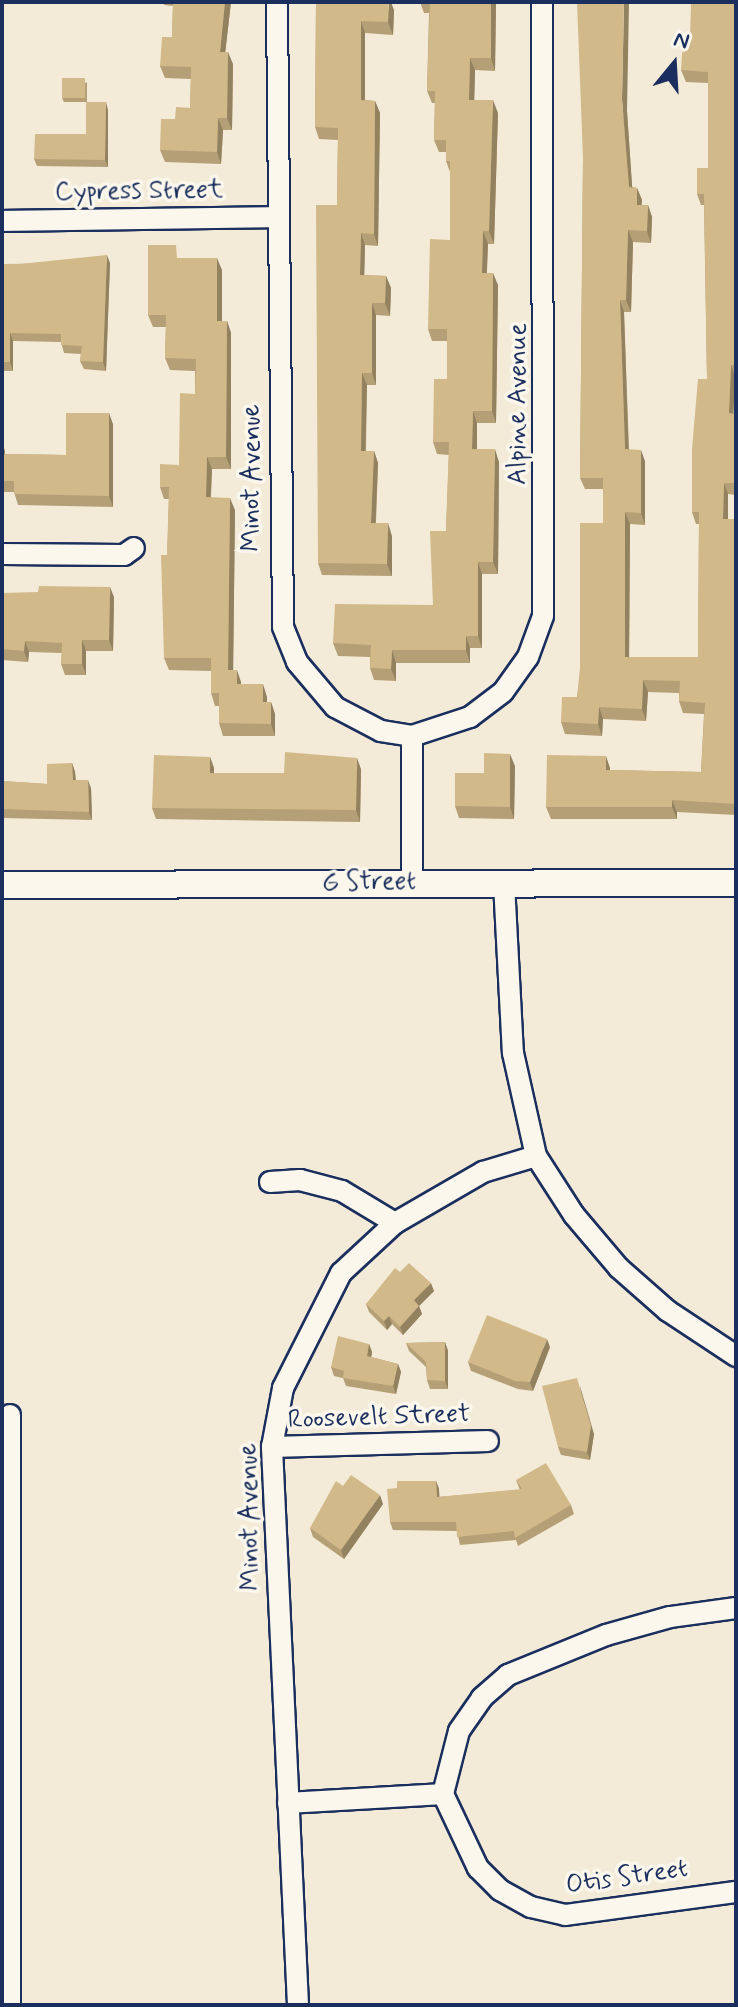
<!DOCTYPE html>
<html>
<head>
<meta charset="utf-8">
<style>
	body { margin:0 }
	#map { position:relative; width:738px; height:2007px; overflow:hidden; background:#f3ebd8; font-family:Mynerve,sans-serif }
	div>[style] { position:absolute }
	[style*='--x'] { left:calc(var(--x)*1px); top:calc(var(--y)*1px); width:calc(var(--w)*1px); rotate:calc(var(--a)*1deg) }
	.roads { filter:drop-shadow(2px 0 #1b2f5e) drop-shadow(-2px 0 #1b2f5e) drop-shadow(0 2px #1b2f5e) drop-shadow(0 -2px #1b2f5e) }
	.minor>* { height:20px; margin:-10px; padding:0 10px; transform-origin:10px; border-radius:10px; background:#fbf7ec }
	.tertiary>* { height:26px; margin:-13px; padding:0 13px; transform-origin:13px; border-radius:13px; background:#fbf7ec }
	.wall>* { inset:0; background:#b59f76 }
	.shaded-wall>* { inset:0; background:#938260 }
	.building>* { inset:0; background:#d2b989 }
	span { translate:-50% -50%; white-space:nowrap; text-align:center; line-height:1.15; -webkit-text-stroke:7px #fbf7ec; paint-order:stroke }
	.street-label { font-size:26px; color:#1b2f5e }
	.frame { position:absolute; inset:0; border:4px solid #1b2f5e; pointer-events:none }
	.north { position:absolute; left:634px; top:24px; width:80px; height:80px; -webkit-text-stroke:6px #fbf7ec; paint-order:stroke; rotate:18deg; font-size:22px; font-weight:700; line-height:32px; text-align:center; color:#1b2f5e }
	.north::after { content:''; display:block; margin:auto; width:28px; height:36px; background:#1b2f5e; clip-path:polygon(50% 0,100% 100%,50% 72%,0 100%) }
</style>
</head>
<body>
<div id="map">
	<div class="roads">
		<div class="minor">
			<div style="--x:277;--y:2;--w:625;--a:89.45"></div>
			<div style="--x:283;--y:627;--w:38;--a:68"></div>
			<div style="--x:297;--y:662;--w:59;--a:49.8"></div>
			<div style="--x:335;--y:707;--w:52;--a:27.6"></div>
			<div style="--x:381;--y:731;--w:31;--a:9"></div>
			<div style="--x:412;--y:736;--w:61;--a:-18.1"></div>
			<div style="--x:470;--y:717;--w:41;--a:-37.1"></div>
			<div style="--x:503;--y:692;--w:43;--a:-54.5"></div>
			<div style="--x:528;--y:657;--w:44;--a:-69.9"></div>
			<div style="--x:543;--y:616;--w:614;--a:-90.09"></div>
			<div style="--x:2;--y:221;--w:274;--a:-0.8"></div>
			<div style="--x:2;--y:554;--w:122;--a:0.5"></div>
			<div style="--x:124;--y:555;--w:12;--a:-35"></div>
			<div style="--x:412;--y:882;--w:146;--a:-90"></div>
			<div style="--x:504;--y:883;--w:170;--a:87"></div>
			<div style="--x:513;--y:1053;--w:106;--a:77.4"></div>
			<div style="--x:536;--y:1156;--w:70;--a:57.2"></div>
			<div style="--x:574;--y:1215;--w:70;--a:49.7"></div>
			<div style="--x:619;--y:1268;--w:65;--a:41.3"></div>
			<div style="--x:668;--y:1311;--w:82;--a:33.5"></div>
			<div style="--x:270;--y:1182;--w:30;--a:-4"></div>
			<div style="--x:300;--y:1180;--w:43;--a:14.7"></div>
			<div style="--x:342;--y:1191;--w:62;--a:31.1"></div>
			<div style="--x:10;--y:1415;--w:590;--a:90"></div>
			<div style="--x:272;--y:1447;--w:216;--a:-1.6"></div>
			<div style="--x:736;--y:1608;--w:67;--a:172.2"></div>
			<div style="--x:670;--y:1617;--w:66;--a:164.3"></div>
			<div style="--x:606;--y:1635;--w:106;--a:157.8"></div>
			<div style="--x:508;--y:1675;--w:35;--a:139"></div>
			<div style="--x:482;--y:1698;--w:40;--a:124.9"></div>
			<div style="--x:459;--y:1731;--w:65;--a:104.3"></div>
			<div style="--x:443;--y:1794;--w:82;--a:64.7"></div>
			<div style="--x:478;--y:1868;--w:31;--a:45"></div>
			<div style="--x:500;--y:1890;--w:35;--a:29"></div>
			<div style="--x:531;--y:1907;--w:35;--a:13"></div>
			<div style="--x:565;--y:1915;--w:173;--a:-7.7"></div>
			<div style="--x:288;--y:1803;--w:155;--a:-3.3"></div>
			<div style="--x:298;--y:2005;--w:559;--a:-92.67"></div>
			<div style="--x:272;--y:1447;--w:60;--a:-79.4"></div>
			<div style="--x:283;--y:1388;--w:129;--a:-63.2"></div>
			<div style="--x:341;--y:1273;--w:74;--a:-42.8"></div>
			<div style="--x:395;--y:1223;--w:102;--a:-30.1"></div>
			<div style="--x:483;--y:1172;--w:55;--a:-16.8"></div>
		</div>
		<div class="tertiary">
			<div style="--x:2;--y:885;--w:734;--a:-0.16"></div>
		</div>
	</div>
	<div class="wall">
		<div style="clip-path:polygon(163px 2px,231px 2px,225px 52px,233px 64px,232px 130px,223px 130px,221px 164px,165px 162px,160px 150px,175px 119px,190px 108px,191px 79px,165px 78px,160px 66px,172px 37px,173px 6px,164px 5px)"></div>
		<div style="clip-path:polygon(316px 2px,394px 10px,393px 35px,365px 33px,365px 100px,375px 101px,380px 113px,378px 246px,365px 245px,364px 275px,386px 276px,391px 288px,390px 316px,376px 315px,376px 385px,367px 385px,366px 451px,374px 451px,378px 463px,376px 523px,392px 536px,392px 576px,322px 575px,318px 563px,337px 205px,338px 140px,319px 139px,315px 127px)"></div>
		<div style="clip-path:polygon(420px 2px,496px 2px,495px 71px,475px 70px,474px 100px,498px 113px,494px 244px,488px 244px,487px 273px,498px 285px,496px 423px,477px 423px,477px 449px,499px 462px,498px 574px,482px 574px,482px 648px,470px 648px,470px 663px,396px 663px,396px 681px,374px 680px,370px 668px,370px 657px,338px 656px,333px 643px,433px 605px,446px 531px,449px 455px,437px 454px,433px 442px,447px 379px,447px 341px,432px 341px,428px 329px,450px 240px,450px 172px,446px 161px,446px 152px,439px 152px,434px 140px,435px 103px,432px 103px,427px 91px,429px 13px,424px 13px)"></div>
		<div style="clip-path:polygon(736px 2px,736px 377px,733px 413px,736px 414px,736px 495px,728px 494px,728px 519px,736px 519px,736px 815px,677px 812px,677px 819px,551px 819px,546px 807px,610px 768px,610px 770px,701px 772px,704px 714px,683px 713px,679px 701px,679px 693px,648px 692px,646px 721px,603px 719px,602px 736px,565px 734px,561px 722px,577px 697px,603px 523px,603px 489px,585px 489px,580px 478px,583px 159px,627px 111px,632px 187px,637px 188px,642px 200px,641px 205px,648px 205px,652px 217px,651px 243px,633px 242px,631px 312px,624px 312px,629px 449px,645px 461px,645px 525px,630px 524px,629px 657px,698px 657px,699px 524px,696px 524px,692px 512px,707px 379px,704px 205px,701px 205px,697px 194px,708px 168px,708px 83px,686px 82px,681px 70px,690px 40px)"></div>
		<div style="clip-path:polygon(87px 82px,87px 102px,108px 110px,108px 167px,37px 166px,34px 159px,86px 134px,86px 102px,64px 102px,62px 98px)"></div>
		<div style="clip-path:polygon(181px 258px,222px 270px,222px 321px,227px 321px,231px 333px,231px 469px,212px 469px,211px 497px,235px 510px,233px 670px,241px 682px,241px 684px,267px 697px,267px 702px,271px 702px,275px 714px,275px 736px,223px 736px,219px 723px,219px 706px,215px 706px,211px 693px,211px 671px,169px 670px,164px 658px,169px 499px,164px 499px,160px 487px,179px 465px,195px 394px,195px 371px,170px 370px,165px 358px,166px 327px,153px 327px,148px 315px)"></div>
		<div style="clip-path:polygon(110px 263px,106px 371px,84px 369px,80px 361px,81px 354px,64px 353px,61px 342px,13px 341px,13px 371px,2px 371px,2px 264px)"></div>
		<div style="clip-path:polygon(113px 424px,113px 507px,18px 505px,14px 492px,2px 492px,2px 442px,5px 454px,66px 455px)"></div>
		<div style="clip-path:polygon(2px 593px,114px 597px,113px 651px,86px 651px,86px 675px,65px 675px,61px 664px,62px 653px,29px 652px,28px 662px,2px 660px)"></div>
		<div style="clip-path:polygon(210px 757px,214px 768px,214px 773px,284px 773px,361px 769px,360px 822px,156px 819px,152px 808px)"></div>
		<div style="clip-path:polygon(72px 763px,75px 772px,76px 780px,91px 788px,92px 820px,2px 818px,2px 781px,47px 784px)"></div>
		<div style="clip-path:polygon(515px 766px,514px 819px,459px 818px,455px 806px,484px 773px)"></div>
		<div style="clip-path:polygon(400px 1272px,434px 1291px,419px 1306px,422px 1314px,403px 1335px,392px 1324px,387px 1330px,369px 1312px,366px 1304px)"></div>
		<div style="clip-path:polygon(445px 1342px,448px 1351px,448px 1389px,430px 1389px,427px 1380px,426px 1367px,409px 1351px,406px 1343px)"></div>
		<div style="clip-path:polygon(369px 1344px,372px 1352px,371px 1357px,398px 1364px,401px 1372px,396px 1394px,346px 1386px,343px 1378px,334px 1376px,331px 1367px)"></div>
		<div style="clip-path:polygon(550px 1347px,533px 1391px,518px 1389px,471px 1371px,468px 1362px)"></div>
		<div style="clip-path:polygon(594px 1434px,590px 1460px,561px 1455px,558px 1447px)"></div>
		<div style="clip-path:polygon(516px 1480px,571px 1505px,574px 1514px,518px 1546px,516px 1540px,460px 1545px,457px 1531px,393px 1530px,390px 1522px,397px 1488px,436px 1481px,439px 1489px,439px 1497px,520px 1490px)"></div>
		<div style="clip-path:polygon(383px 1504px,344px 1559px,313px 1537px,310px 1528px)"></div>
	</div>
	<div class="shaded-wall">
		<div style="clip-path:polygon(225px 2px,231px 2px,224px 64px,220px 52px)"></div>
		<div style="clip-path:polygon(389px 2px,391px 2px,394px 10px,393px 35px,388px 22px)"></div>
		<div style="clip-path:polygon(491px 2px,496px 2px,495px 71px,491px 58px)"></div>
		<div style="clip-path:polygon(624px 2px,629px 2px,627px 111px,633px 199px,629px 187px,622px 99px)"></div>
		<div style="clip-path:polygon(361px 21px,365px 33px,365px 113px,361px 100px)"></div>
		<div style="clip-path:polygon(228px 52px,233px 64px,232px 130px,227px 118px)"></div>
		<div style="clip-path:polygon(470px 58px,475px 70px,474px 112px,469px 100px)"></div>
		<div style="clip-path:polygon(493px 100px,498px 113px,494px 244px,489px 231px)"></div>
		<div style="clip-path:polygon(375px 101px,380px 113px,378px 246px,374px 234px)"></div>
		<div style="clip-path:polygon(106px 102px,108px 110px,108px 167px,105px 160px)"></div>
		<div style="clip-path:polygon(218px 118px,223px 130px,221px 164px,217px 152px)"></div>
		<div style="clip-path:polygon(637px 188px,642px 200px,641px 217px,637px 205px)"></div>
		<div style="clip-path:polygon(648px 205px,652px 217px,651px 243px,647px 231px)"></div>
		<div style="clip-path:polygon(628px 230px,633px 242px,631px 312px,626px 300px)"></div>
		<div style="clip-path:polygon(483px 231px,488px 244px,486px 285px,482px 273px)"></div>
		<div style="clip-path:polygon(361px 233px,365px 245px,364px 287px,360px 275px)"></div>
		<div style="clip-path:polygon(107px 255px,110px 263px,106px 371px,103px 362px)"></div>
		<div style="clip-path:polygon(217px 258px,222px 270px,222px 333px,217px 321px)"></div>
		<div style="clip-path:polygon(493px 273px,498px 285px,496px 423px,492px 411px)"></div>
		<div style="clip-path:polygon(386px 276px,391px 288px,390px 316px,385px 303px)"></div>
		<div style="clip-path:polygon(620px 300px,624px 312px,629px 461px,625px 449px)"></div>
		<div style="clip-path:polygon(372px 303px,376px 315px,376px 385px,372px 373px)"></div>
		<div style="clip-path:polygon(227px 321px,231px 333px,231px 469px,226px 457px)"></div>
		<div style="clip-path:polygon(10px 333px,13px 341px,13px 371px,10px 362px)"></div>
		<div style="clip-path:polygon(731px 365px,735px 377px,733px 425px,729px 413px)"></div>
		<div style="clip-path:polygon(362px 373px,367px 385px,365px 463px,361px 451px)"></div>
		<div style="clip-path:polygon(473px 411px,477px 423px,477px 461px,472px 449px)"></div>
		<div style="clip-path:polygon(109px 413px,113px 424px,113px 507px,109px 496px)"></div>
		<div style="clip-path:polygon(2px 442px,5px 451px,5px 465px,2px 457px)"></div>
		<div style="clip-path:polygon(495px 449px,499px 462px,498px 574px,493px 562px)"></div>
		<div style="clip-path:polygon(641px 450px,645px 461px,645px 525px,641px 513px)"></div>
		<div style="clip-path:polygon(374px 451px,378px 463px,375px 535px,371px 523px)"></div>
		<div style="clip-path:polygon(207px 457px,212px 469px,210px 509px,206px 497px)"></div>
		<div style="clip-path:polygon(724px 483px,728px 494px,728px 530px,723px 519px)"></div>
		<div style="clip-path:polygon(230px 498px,235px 510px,233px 682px,228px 670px)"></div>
		<div style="clip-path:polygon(625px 512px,630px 524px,629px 669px,625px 657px)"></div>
		<div style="clip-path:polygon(388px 523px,392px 536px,392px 576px,387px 564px)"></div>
		<div style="clip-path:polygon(478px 562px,482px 574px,482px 648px,478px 636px)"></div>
		<div style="clip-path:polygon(110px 587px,114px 597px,113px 651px,109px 640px)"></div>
		<div style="clip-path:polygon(466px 636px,470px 648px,470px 663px,466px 650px)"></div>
		<div style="clip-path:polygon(82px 640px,86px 651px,86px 675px,82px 664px)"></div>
		<div style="clip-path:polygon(25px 641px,29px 652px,28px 662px,24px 651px)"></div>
		<div style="clip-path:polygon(392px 650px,396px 663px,396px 681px,391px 669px)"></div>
		<div style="clip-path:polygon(237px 670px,241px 682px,241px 696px,237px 684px)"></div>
		<div style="clip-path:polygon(643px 680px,648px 692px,646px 721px,642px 709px)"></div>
		<div style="clip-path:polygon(263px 684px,267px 697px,267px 714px,263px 702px)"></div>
		<div style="clip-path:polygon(271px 702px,275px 714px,275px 736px,271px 724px)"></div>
		<div style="clip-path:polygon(599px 707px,603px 719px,602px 736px,598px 724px)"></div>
		<div style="clip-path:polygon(510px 754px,515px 766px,514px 819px,510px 807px)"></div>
		<div style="clip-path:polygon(606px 756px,610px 768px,610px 781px,606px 770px)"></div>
		<div style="clip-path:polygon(210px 757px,214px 768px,214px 784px,210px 773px)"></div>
		<div style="clip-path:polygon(357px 758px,361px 769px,360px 822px,356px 810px)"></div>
		<div style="clip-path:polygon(72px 763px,75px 772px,76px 789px,73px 780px)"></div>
		<div style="clip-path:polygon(88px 780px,91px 788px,92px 820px,89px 812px)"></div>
		<div style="clip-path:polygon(672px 800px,677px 812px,677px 819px,672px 807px)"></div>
		<div style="clip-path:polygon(431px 1283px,434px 1291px,419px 1306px,422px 1314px,403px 1335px,400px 1327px,414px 1300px)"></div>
		<div style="clip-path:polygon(389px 1316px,392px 1324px,387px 1330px,384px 1321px)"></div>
		<div style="clip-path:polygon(547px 1339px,550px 1347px,533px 1391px,530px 1382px)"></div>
		<div style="clip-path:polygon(445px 1342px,448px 1351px,448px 1389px,445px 1381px)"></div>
		<div style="clip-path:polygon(369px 1344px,372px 1352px,370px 1365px,367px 1356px)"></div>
		<div style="clip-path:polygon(398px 1364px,401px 1372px,396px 1394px,393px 1386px)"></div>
		<div style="clip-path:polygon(580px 1386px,594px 1434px,590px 1460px,587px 1452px)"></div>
		<div style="clip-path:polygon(436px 1481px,439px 1489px,440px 1505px,437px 1497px)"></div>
		<div style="clip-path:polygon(380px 1495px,383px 1504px,344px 1559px,341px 1550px)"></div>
	</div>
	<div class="building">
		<div style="clip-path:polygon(173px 2px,225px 2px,220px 52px,228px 52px,227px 118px,218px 118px,217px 152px,160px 150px,161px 119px,175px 119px,176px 107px,190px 108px,191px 67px,160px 66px,162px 37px,172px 37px)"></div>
		<div style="clip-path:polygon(316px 2px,389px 2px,388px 22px,361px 21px,361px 100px,375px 101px,374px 234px,361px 233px,360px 275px,386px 276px,385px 303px,372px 303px,372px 373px,362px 373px,361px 451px,374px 451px,371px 523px,388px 523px,387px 564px,318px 563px,316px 205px,337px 205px,338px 128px,315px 127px)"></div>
		<div style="clip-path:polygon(430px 2px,491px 2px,491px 58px,470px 58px,469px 100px,493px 100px,489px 231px,483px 231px,482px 273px,493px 273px,492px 411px,473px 411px,472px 449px,495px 449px,493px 562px,478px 562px,478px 636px,466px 636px,466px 650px,392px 650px,391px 669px,370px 668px,371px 645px,333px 643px,335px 604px,433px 605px,430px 531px,446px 531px,449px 442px,433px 442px,434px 379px,447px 379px,447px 329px,428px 329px,430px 239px,450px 240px,450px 161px,446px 161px,446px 140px,434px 140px,435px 91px,427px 91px)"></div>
		<div style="clip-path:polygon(577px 2px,624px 2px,622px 99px,629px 187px,637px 188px,637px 205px,648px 205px,647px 231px,628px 230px,626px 300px,620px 300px,625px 449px,641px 450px,641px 513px,625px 512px,625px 657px,698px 657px,699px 512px,692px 512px,692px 449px,698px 379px,707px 379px,704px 194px,697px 194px,697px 168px,708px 168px,708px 72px,681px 70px,683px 40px,690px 40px,691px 2px,736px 2px,736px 365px,731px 365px,729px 413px,736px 414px,736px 483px,724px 483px,723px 519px,736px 519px,736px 804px,672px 800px,672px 807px,546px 807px,547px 755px,606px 756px,606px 770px,701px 772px,705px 703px,679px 701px,680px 681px,643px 680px,642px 709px,599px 707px,598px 724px,561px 722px,562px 697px,577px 697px,580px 668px,580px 523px,603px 523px,603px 478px,580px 478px,583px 159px)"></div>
		<div style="clip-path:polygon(62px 78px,85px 78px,85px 98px,62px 98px)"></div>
		<div style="clip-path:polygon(86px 102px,106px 102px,105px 160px,34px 159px,35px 134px,86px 134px)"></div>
		<div style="clip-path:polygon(148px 245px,176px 245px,177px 258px,217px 258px,217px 321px,227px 321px,226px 457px,207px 457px,206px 497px,230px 498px,228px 670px,237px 670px,237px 684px,263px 684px,263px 702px,271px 702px,271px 724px,219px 723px,219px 693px,211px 693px,211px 658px,164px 658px,161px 555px,167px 555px,169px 487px,160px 487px,160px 464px,179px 465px,180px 393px,195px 394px,196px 359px,165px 358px,166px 315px,148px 315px)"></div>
		<div style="clip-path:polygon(107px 255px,103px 362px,80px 361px,82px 346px,61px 345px,61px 334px,10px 333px,10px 362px,2px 362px,2px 264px,20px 264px)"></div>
		<div style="clip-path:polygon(66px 413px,109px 413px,109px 496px,14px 494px,14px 481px,2px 481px,2px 454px,66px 455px)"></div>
		<div style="clip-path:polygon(39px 586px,110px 587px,109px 640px,82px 640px,82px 664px,61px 664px,62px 643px,25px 641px,24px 651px,2px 649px,2px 593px,38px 592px)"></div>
		<div style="clip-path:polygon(285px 752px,357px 758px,356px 810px,152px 808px,154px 755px,210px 757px,210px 773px,284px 773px)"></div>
		<div style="clip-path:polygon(484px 753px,510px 754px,510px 807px,455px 806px,455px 773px,484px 773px)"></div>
		<div style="clip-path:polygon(72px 763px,73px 780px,88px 780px,89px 812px,2px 809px,2px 781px,47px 784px,47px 764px)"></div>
		<div style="clip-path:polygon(409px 1263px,431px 1283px,414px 1300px,419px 1306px,400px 1327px,389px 1316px,384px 1321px,366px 1304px,395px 1268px,400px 1272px)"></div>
		<div style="clip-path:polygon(487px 1315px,547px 1339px,530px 1382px,515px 1381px,468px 1362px)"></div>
		<div style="clip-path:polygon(338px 1336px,369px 1344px,367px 1356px,398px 1364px,393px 1386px,343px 1378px,344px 1371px,331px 1367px)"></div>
		<div style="clip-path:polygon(445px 1342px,445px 1381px,427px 1380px,426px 1362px,406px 1343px)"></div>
		<div style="clip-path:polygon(577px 1378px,591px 1426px,587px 1452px,558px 1447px,542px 1386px)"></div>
		<div style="clip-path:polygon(546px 1463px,571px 1505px,515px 1538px,514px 1531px,457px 1537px,456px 1522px,390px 1522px,387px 1489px,397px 1488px,397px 1481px,436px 1481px,437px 1497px,522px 1489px,516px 1480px)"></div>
		<div style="clip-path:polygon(351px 1475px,380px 1495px,341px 1550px,310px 1528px,336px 1481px,343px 1486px)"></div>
	</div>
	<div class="street-label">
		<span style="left:139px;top:192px;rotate:-1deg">Cypress Street</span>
		<span style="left:519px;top:404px;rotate:-90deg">Alpine Avenue</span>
		<span style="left:253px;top:478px;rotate:-90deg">Minot Avenue</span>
		<span style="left:369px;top:883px;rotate:-1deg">G Street</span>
		<span style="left:379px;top:1418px;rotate:-2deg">Roosevelt Street</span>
		<span style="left:251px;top:1517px;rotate:-91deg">Minot Avenue</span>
		<span style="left:627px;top:1878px;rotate:-8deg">Otis Street</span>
	</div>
	<div class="frame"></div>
	<div class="north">N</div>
</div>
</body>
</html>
